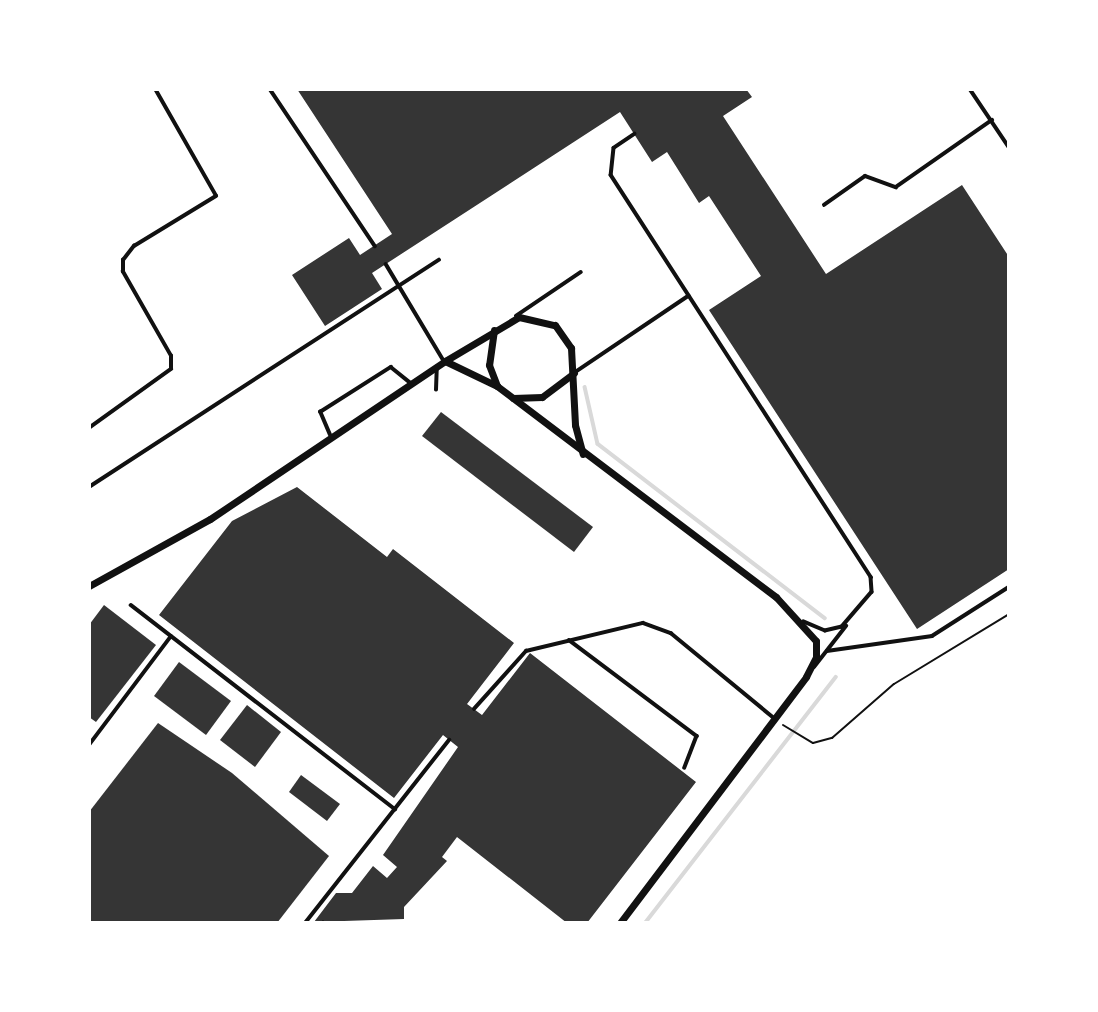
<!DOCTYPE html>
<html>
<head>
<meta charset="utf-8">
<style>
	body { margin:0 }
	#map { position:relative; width:1098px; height:1012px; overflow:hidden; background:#fff; font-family:"PT Serif",serif }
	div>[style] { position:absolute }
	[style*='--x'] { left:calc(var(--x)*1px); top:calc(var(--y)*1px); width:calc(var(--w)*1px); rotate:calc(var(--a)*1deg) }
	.stream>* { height:3.5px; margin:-1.75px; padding:0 1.75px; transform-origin:1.75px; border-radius:1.75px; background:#d9d9d9 }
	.building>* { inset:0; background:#353535 }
	.path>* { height:2px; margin:-1px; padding:0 1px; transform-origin:1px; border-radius:1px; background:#111 }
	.service>* { height:3.5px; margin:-1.75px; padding:0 1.75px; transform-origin:1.75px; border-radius:1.75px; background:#111 }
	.minor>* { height:7px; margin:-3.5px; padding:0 3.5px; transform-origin:3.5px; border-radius:3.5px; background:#111 }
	span { translate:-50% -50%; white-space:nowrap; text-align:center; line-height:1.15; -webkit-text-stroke:7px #fff; paint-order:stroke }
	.frame { position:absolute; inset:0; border:91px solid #fff; pointer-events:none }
</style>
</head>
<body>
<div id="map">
	<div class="stream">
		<div style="--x:585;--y:387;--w:58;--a:77.2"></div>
		<div style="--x:598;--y:444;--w:286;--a:37.5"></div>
		<div style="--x:645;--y:923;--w:311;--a:-52.2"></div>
	</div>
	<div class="building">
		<div style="clip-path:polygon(297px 89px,746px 89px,752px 97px,723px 116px,826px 274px,962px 185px,1009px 257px,1009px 569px,917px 629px,709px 310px,761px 276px,709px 196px,699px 203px,667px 152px,652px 162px,620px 112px,372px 273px,382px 289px,325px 326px,292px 275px,349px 238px,360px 255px,392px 234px)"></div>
		<div style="clip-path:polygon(441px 412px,593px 527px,574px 552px,422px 436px)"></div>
		<div style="clip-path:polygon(297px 487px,387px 557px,393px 549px,514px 643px,467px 704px,482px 715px,530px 653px,696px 782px,587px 923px,567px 923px,457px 837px,442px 857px,447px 861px,404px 907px,404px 919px,314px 922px,336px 893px,352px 893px,373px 866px,387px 878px,397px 867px,383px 855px,458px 747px,443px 735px,394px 798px,159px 615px,232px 521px)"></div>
		<div style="clip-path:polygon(104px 605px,156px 645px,96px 722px,89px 717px,89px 625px)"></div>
		<div style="clip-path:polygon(179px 662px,231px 701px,206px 735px,154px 696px)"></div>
		<div style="clip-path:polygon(247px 705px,281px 732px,255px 767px,220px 740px)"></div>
		<div style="clip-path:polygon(158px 723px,232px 773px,329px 856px,277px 923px,89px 923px,89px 812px)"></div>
		<div style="clip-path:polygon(301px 775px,340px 804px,327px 821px,289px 792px)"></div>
	</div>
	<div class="path">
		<div style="--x:783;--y:725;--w:35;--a:31"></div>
		<div style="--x:813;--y:743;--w:20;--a:-15"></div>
		<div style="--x:832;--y:738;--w:82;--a:-41.1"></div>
		<div style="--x:894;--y:684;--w:135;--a:-31.3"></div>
		<div style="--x:322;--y:923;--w:2;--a:-63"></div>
	</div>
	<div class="service">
		<div style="--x:270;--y:89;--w:189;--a:56.2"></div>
		<div style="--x:970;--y:89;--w:70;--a:56.1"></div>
		<div style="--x:635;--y:134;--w:25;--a:146"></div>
		<div style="--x:614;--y:148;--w:27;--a:96"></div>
		<div style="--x:611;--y:175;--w:479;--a:57.1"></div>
		<div style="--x:871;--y:577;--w:15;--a:86"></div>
		<div style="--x:872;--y:592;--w:46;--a:130.6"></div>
		<div style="--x:842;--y:627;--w:17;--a:167"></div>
		<div style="--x:825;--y:631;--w:23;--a:-157"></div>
		<div style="--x:824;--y:205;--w:50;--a:-35.3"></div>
		<div style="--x:865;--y:176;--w:33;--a:20"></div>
		<div style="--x:896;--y:187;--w:117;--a:-34.9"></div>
		<div style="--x:386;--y:264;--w:113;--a:59.1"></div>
		<div style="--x:516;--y:316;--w:78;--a:-34.1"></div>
		<div style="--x:574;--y:373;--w:138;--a:-34"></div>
		<div style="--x:436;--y:390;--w:23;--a:-88"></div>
		<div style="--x:89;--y:428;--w:101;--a:-35.7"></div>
		<div style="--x:171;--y:369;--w:13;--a:-90"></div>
		<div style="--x:171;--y:356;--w:97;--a:-119.7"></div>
		<div style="--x:123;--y:272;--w:12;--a:-90"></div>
		<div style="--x:123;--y:260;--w:18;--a:-52"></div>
		<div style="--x:134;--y:246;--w:96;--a:-31.4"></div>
		<div style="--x:216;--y:196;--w:123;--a:-119.7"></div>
		<div style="--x:330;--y:435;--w:25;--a:-113"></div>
		<div style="--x:320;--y:412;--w:84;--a:-32.4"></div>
		<div style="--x:391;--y:367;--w:26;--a:39"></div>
		<div style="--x:89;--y:487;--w:417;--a:-33"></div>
		<div style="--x:131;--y:605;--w:334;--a:37.7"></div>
		<div style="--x:569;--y:640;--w:160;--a:36.9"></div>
		<div style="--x:697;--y:736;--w:34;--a:111"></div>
		<div style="--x:827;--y:651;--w:106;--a:-8.1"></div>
		<div style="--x:932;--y:636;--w:91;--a:-32.5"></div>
		<div style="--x:814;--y:667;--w:52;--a:-52"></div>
		<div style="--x:474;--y:709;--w:78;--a:-48.1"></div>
		<div style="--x:526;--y:651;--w:120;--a:-13.5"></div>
		<div style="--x:643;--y:623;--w:30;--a:20"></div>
		<div style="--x:671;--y:633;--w:134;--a:39.5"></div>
		<div style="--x:89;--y:745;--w:136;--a:-53"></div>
		<div style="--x:305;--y:923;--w:233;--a:-51.8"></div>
	</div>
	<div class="minor">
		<div style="--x:494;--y:330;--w:35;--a:98"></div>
		<div style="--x:489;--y:365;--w:22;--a:69"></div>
		<div style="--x:445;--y:361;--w:86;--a:-30.7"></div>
		<div style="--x:519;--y:317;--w:37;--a:13"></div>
		<div style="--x:555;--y:325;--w:28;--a:55"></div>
		<div style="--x:571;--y:348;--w:77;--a:87"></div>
		<div style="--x:575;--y:425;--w:30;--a:75"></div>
		<div style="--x:513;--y:398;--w:29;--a:-2"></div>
		<div style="--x:542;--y:397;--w:40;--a:-37"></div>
		<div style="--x:89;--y:586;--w:138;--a:-29"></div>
		<div style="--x:210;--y:519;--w:283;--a:-33.9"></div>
		<div style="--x:445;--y:361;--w:58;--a:25.7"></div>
		<div style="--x:497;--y:386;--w:350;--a:37.1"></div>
		<div style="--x:776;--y:597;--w:59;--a:47.7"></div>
		<div style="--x:816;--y:641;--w:16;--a:90"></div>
		<div style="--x:816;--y:657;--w:22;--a:117"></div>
		<div style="--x:806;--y:677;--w:308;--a:127.1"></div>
	</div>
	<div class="frame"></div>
</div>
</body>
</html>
